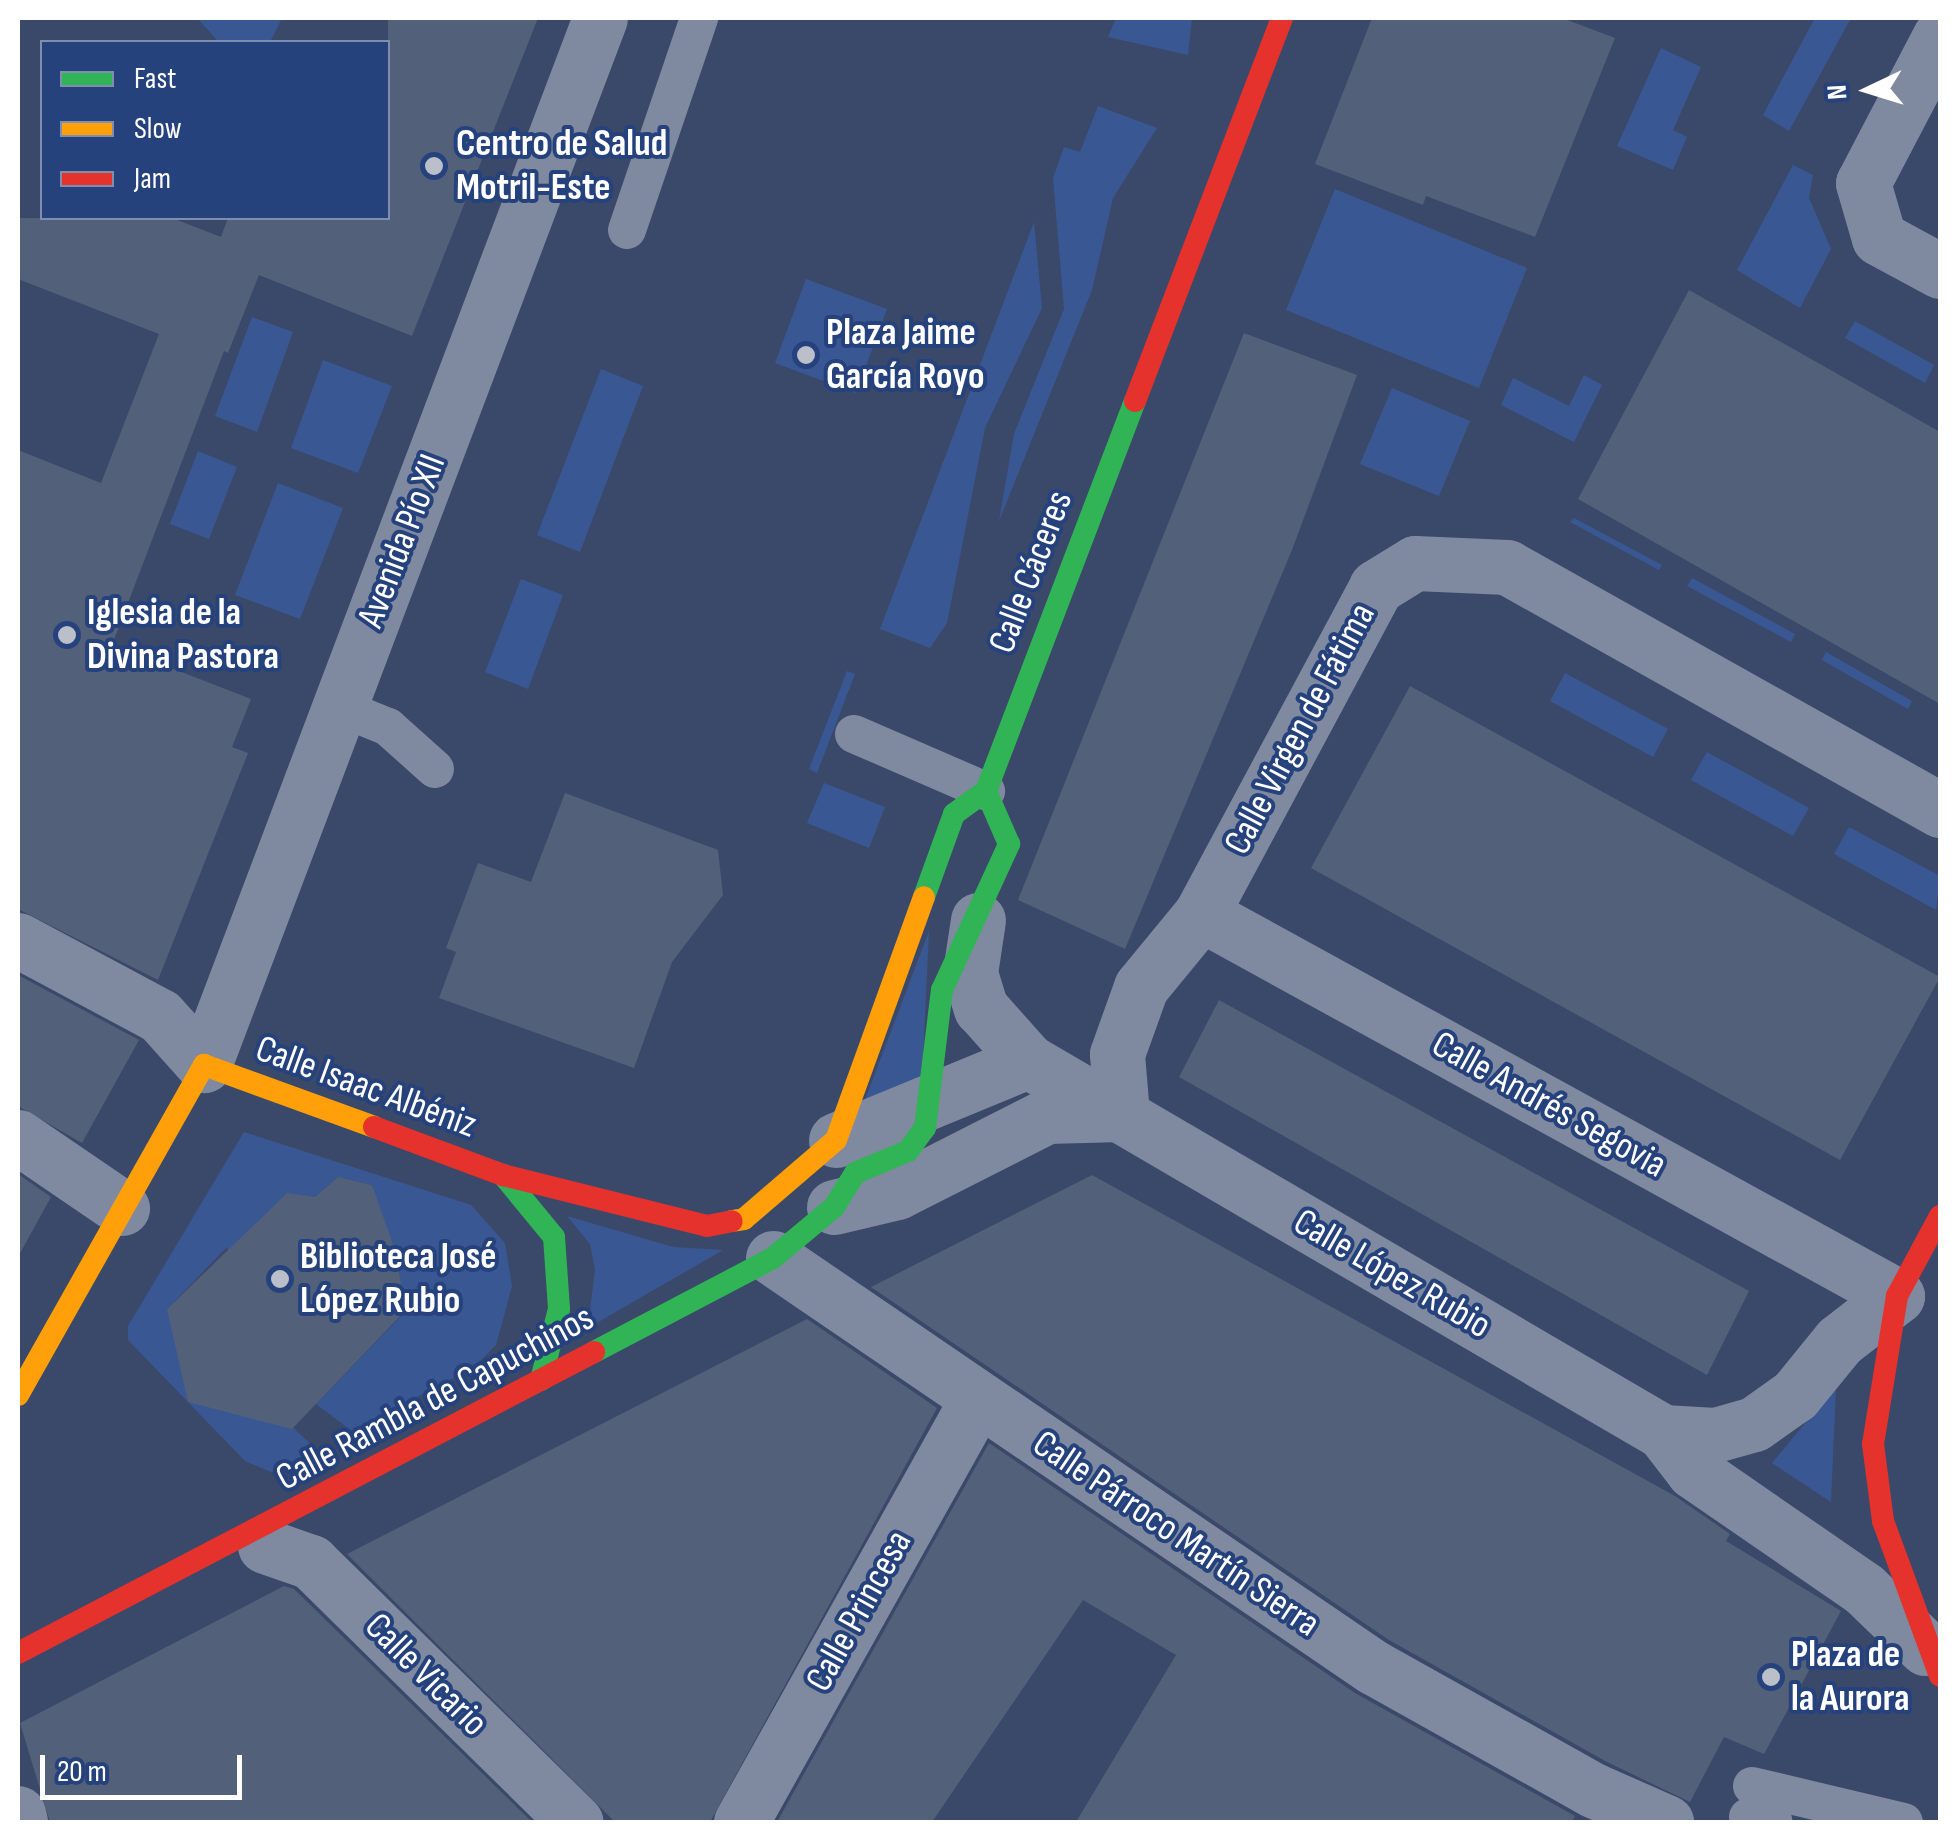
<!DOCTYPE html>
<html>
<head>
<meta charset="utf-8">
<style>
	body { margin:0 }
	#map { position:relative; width:1958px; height:1840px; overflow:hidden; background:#3a4969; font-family:"Sofia Sans Condensed",sans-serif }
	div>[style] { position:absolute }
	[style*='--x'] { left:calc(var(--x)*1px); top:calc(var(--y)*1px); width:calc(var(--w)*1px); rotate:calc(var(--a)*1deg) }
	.green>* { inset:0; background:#395893 }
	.building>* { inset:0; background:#53607a }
	.lane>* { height:38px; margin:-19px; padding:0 19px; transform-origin:19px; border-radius:19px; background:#7f8aa0 }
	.street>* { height:55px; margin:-27.5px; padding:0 27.5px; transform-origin:27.5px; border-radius:27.5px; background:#7f8aa0 }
	.fast>* { height:22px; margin:-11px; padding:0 11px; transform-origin:11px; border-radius:11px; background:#30b455 }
	.slow>* { height:22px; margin:-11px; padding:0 11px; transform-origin:11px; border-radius:11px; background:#ff9f0a }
	.jam>* { height:22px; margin:-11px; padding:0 11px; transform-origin:11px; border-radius:11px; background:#e5322d }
	.dots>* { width:28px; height:28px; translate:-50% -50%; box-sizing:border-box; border:5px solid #26427d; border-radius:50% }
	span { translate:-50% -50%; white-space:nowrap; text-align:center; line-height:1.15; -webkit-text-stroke:8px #26427d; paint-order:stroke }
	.poi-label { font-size:38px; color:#fff; font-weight:700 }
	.left { translate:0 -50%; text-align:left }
	.street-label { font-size:38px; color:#fff }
	.frame { position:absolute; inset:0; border:20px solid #fff; pointer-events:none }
	.legend { position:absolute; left:40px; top:40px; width:350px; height:180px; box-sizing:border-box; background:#26427d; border:2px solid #7d8eb1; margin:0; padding:12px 18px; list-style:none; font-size:30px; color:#fff }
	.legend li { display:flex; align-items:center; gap:20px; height:50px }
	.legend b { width:50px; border:2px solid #7d8eb1 }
	.north { position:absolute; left:1818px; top:40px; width:100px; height:100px; -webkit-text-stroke:8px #26427d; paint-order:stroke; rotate:266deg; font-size:28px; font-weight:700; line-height:40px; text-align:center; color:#fff }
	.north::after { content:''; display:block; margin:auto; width:35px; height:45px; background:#fff; clip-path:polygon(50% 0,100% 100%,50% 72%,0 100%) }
	.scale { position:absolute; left:40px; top:1755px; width:202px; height:45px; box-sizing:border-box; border:5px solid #fff; border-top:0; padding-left:12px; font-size:30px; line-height:35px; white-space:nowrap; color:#fff; -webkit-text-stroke:8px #26427d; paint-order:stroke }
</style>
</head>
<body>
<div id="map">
	<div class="green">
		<div style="clip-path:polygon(197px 18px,282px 18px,270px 42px,219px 42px)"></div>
		<div style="clip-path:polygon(1116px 18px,1192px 18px,1188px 55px,1108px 37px)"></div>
		<div style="clip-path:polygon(1815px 18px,1851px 18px,1789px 131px,1763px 115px)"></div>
		<div style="clip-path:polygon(1661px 48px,1701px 67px,1673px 130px,1687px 137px,1673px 170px,1617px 146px)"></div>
		<div style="clip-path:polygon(1098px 106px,1157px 128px,1113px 198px,1092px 290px,999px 521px,1014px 434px,1064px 309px,1053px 178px,1064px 147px,1080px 152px)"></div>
		<div style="clip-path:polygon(1793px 165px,1813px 175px,1809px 198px,1831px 249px,1800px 308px,1737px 270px)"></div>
		<div style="clip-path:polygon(1335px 189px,1527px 268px,1479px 388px,1286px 310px)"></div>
		<div style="clip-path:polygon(1034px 222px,1042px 308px,985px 428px,947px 623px,930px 648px,880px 629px)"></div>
		<div style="clip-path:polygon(806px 279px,887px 309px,856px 393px,775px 363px)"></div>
		<div style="clip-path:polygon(252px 317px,293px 332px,257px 432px,215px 416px)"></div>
		<div style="clip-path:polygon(1855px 321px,1934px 365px,1925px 383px,1845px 338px)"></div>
		<div style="clip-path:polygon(323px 360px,392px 386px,358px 473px,291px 448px)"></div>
		<div style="clip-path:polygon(601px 369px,643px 386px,580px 552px,537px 535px)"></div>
		<div style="clip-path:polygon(1584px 375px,1602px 385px,1574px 442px,1501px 405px,1513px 378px,1569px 406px)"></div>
		<div style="clip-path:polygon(1392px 388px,1470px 421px,1439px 496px,1360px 464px)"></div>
		<div style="clip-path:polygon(198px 451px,237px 467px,209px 539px,170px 524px)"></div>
		<div style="clip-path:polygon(278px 483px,343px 508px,300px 619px,235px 595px)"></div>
		<div style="clip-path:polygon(1574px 518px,1662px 565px,1659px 570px,1570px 522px)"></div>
		<div style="clip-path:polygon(1692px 578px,1795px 634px,1791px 642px,1687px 586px)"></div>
		<div style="clip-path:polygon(521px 579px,563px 595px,528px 689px,485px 672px)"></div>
		<div style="clip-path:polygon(1826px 652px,1912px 701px,1908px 709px,1822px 660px)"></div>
		<div style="clip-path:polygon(847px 671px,855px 674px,817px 773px,809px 769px)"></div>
		<div style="clip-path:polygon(1565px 673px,1668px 729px,1653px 757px,1550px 701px)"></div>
		<div style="clip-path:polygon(1707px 752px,1809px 808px,1793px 836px,1691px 780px)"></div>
		<div style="clip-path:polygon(824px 783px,885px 807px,869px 848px,807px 823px)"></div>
		<div style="clip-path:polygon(1849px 827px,1940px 876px,1936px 910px,1834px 854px)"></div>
		<div style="clip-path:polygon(929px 931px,922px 1081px,862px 1108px)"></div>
		<div style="clip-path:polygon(244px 1132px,471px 1205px,505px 1243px,512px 1286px,496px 1345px,474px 1367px,352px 1431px,316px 1404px,405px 1312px,397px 1264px,372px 1185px,338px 1177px,315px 1197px,287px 1194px,261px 1218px,266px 1244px,252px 1263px,226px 1248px,167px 1309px,319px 1452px,271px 1472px,245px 1461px,128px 1340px,128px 1326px)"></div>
		<div style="clip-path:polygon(567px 1216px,673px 1247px,723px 1250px,588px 1328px,595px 1269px,590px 1244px)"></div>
		<div style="clip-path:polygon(1836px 1386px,1831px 1502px,1772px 1463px)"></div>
	</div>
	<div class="building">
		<div style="clip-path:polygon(388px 18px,538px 18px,412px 336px,259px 275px,228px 353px,224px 351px,112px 645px,251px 699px,232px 747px,248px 753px,158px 980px,18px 909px,18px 450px,101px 483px,159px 334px,18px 279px,18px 218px,172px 218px,221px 237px,228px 218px,388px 218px)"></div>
		<div style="clip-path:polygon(1372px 18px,1562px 18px,1615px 38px,1535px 237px,1426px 196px,1423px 205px,1315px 164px)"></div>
		<div style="clip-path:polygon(1689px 290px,1940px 432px,1940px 704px,1578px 499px)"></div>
		<div style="clip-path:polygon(1244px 333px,1357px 375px,1292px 550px,1125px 949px,1018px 900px)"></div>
		<div style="clip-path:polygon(1410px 686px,1940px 977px,1840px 1160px,1311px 868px)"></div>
		<div style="clip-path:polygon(565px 793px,718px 850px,723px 895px,672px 962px,634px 1068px,439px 998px,456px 952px,446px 948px,478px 863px,531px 882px)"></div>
		<div style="clip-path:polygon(18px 975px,139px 1040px,82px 1143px,18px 1106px)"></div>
		<div style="clip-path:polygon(1219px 1000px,1749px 1291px,1707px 1375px,1179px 1077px)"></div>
		<div style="clip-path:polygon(18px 1174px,51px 1197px,18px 1257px)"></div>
		<div style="clip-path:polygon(1092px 1175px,1675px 1496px,1730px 1534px,1726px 1541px,1841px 1611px,1764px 1754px,1724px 1737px,1690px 1802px,1607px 1762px,1389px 1640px,871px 1287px)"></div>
		<div style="clip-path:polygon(338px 1177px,372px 1185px,396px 1253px,405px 1311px,292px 1429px,188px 1402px,167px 1309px,287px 1193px,315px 1197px)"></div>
		<div style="clip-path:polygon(807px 1319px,937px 1408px,710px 1822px,615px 1822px,347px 1554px)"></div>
		<div style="clip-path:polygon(989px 1443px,1355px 1693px,1575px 1816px,1572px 1822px,1076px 1822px,1176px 1655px,1083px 1600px,932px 1822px,777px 1822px)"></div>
		<div style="clip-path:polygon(284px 1586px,294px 1589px,532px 1822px,50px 1822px,20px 1723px)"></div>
	</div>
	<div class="lane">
		<div style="--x:627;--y:230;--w:224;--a:-71.2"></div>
		<div style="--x:339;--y:707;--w:53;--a:22.2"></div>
		<div style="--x:388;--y:727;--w:63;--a:41.8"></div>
		<div style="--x:854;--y:734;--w:144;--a:23.4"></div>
		<div style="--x:1752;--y:1786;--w:156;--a:13.3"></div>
		<div style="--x:1748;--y:1817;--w:26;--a:11"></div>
	</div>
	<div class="street">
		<div style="--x:1940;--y:36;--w:166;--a:117.6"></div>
		<div style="--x:1863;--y:183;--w:57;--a:73.8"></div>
		<div style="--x:1879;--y:238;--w:69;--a:28.4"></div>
		<div style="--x:1201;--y:914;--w:794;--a:28.76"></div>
		<div style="--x:1897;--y:1296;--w:73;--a:142.2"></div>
		<div style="--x:1839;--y:1341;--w:70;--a:129.2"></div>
		<div style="--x:1795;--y:1395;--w:50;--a:144.7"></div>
		<div style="--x:1754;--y:1424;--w:41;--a:164.2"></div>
		<div style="--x:1715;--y:1435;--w:52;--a:-176.7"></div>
		<div style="--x:978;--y:920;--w:54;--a:98.6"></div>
		<div style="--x:970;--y:973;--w:37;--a:73"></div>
		<div style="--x:981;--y:1008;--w:71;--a:48.4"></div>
		<div style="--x:1028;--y:1061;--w:735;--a:30.3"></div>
		<div style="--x:1663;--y:1432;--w:49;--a:52.4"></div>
		<div style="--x:1693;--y:1471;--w:208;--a:34.6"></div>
		<div style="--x:1864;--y:1589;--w:85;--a:44"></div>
		<div style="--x:18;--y:940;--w:161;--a:28.2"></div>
		<div style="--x:160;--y:1016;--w:66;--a:48.1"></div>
		<div style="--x:204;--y:1065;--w:1119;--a:-69.28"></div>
		<div style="--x:1122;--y:1114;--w:60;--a:-94.8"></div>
		<div style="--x:1117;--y:1054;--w:71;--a:-70.3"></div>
		<div style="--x:1141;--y:987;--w:94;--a:-50.6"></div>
		<div style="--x:1201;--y:914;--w:371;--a:-61.8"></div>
		<div style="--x:1376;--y:587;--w:46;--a:-31.6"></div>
		<div style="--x:1415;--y:563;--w:92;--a:2.5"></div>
		<div style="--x:1507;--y:567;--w:497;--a:29.3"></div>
		<div style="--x:18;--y:1137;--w:126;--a:34.3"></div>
		<div style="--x:836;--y:1140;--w:208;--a:-22.4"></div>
		<div style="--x:834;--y:1207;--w:65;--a:-13.4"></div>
		<div style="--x:897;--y:1192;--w:168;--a:-26.9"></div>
		<div style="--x:1047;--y:1116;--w:74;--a:-1.5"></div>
		<div style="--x:773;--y:1258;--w:726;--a:34.28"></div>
		<div style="--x:1373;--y:1667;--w:252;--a:29.2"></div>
		<div style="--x:1593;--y:1790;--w:80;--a:23.7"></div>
		<div style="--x:265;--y:1546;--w:49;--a:19.2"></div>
		<div style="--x:311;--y:1562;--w:371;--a:44.5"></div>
		<div style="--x:18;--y:1813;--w:9;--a:77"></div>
		<div style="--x:741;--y:1822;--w:484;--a:-60.8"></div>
	</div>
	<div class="fast">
		<div style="--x:924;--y:897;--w:88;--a:-70.1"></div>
		<div style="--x:954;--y:814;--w:39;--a:-36"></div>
		<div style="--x:986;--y:791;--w:417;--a:-69.1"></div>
		<div style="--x:503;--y:1175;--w:80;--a:50.6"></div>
		<div style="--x:554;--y:1237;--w:72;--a:86"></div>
		<div style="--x:559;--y:1309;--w:73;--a:104.2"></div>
		<div style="--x:594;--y:1352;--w:202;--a:-27.7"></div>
		<div style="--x:773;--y:1258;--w:80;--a:-39.9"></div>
		<div style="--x:834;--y:1207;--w:40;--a:-58"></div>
		<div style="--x:855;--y:1173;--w:57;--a:-22.5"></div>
		<div style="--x:908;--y:1151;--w:29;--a:-54"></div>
		<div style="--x:925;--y:1128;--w:139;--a:-83"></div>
		<div style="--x:942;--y:990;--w:161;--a:-65.3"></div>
		<div style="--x:1009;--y:844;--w:58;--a:-113.5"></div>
	</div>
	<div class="slow">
		<div style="--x:732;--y:1221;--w:12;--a:-9"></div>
		<div style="--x:744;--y:1219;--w:121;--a:-40.7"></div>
		<div style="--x:836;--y:1140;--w:258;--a:-70.1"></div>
		<div style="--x:18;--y:1395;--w:379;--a:-60.6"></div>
		<div style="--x:204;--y:1065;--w:181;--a:20"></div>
	</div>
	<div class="jam">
		<div style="--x:1135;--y:401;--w:410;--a:-69"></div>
		<div style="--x:374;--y:1127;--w:138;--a:20.4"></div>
		<div style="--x:503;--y:1175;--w:210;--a:14"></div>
		<div style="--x:707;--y:1226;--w:25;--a:-11"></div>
		<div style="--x:1940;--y:1216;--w:91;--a:118.3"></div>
		<div style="--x:1897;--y:1296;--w:150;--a:99.2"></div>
		<div style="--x:1873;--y:1444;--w:78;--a:82.6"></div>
		<div style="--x:1883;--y:1521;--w:165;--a:69.8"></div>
		<div style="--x:18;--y:1653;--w:650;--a:-27.59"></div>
	</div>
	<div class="dots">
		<div style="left:434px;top:166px;background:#babfca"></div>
		<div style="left:806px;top:355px;background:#babfca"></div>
		<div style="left:67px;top:635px;background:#babfca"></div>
		<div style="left:280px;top:1279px;background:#babfca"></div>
		<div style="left:1771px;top:1677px;background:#babfca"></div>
	</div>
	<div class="poi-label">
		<span class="left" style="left:456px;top:166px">Centro de Salud<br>Motril-Este</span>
		<span class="left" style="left:826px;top:355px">Plaza Jaime<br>García Royo</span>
		<span class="left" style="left:87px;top:635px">Iglesia de la<br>Divina Pastora</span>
		<span class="left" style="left:300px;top:1279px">Biblioteca José<br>López Rubio</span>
		<span class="left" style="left:1791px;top:1677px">Plaza de<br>la Aurora</span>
	</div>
	<div class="street-label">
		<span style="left:402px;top:541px;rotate:-69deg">Avenida Pío XII</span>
		<span style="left:1031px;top:572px;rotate:-69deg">Calle Cáceres</span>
		<span style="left:1300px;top:729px;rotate:-62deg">Calle Virgen de Fátima</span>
		<span style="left:366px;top:1087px;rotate:20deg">Calle Isaac Albéniz</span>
		<span style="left:1549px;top:1105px;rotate:29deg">Calle Andrés Segovia</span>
		<span style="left:1392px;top:1274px;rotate:30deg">Calle López Rubio</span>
		<span style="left:435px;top:1398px;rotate:-28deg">Calle Rambla de Capuchinos</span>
		<span style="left:1176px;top:1534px;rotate:34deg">Calle Párroco Martín Sierra</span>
		<span style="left:859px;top:1611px;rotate:-61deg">Calle Princesa</span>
		<span style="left:426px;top:1675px;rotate:45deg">Calle Vicario</span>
	</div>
	<div class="frame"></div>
	<ul class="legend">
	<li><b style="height:12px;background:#30b455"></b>Fast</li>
	<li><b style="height:12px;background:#ff9f0a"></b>Slow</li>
	<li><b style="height:12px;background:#e5322d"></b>Jam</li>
	</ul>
	<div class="north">N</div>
	<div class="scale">20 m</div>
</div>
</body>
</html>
